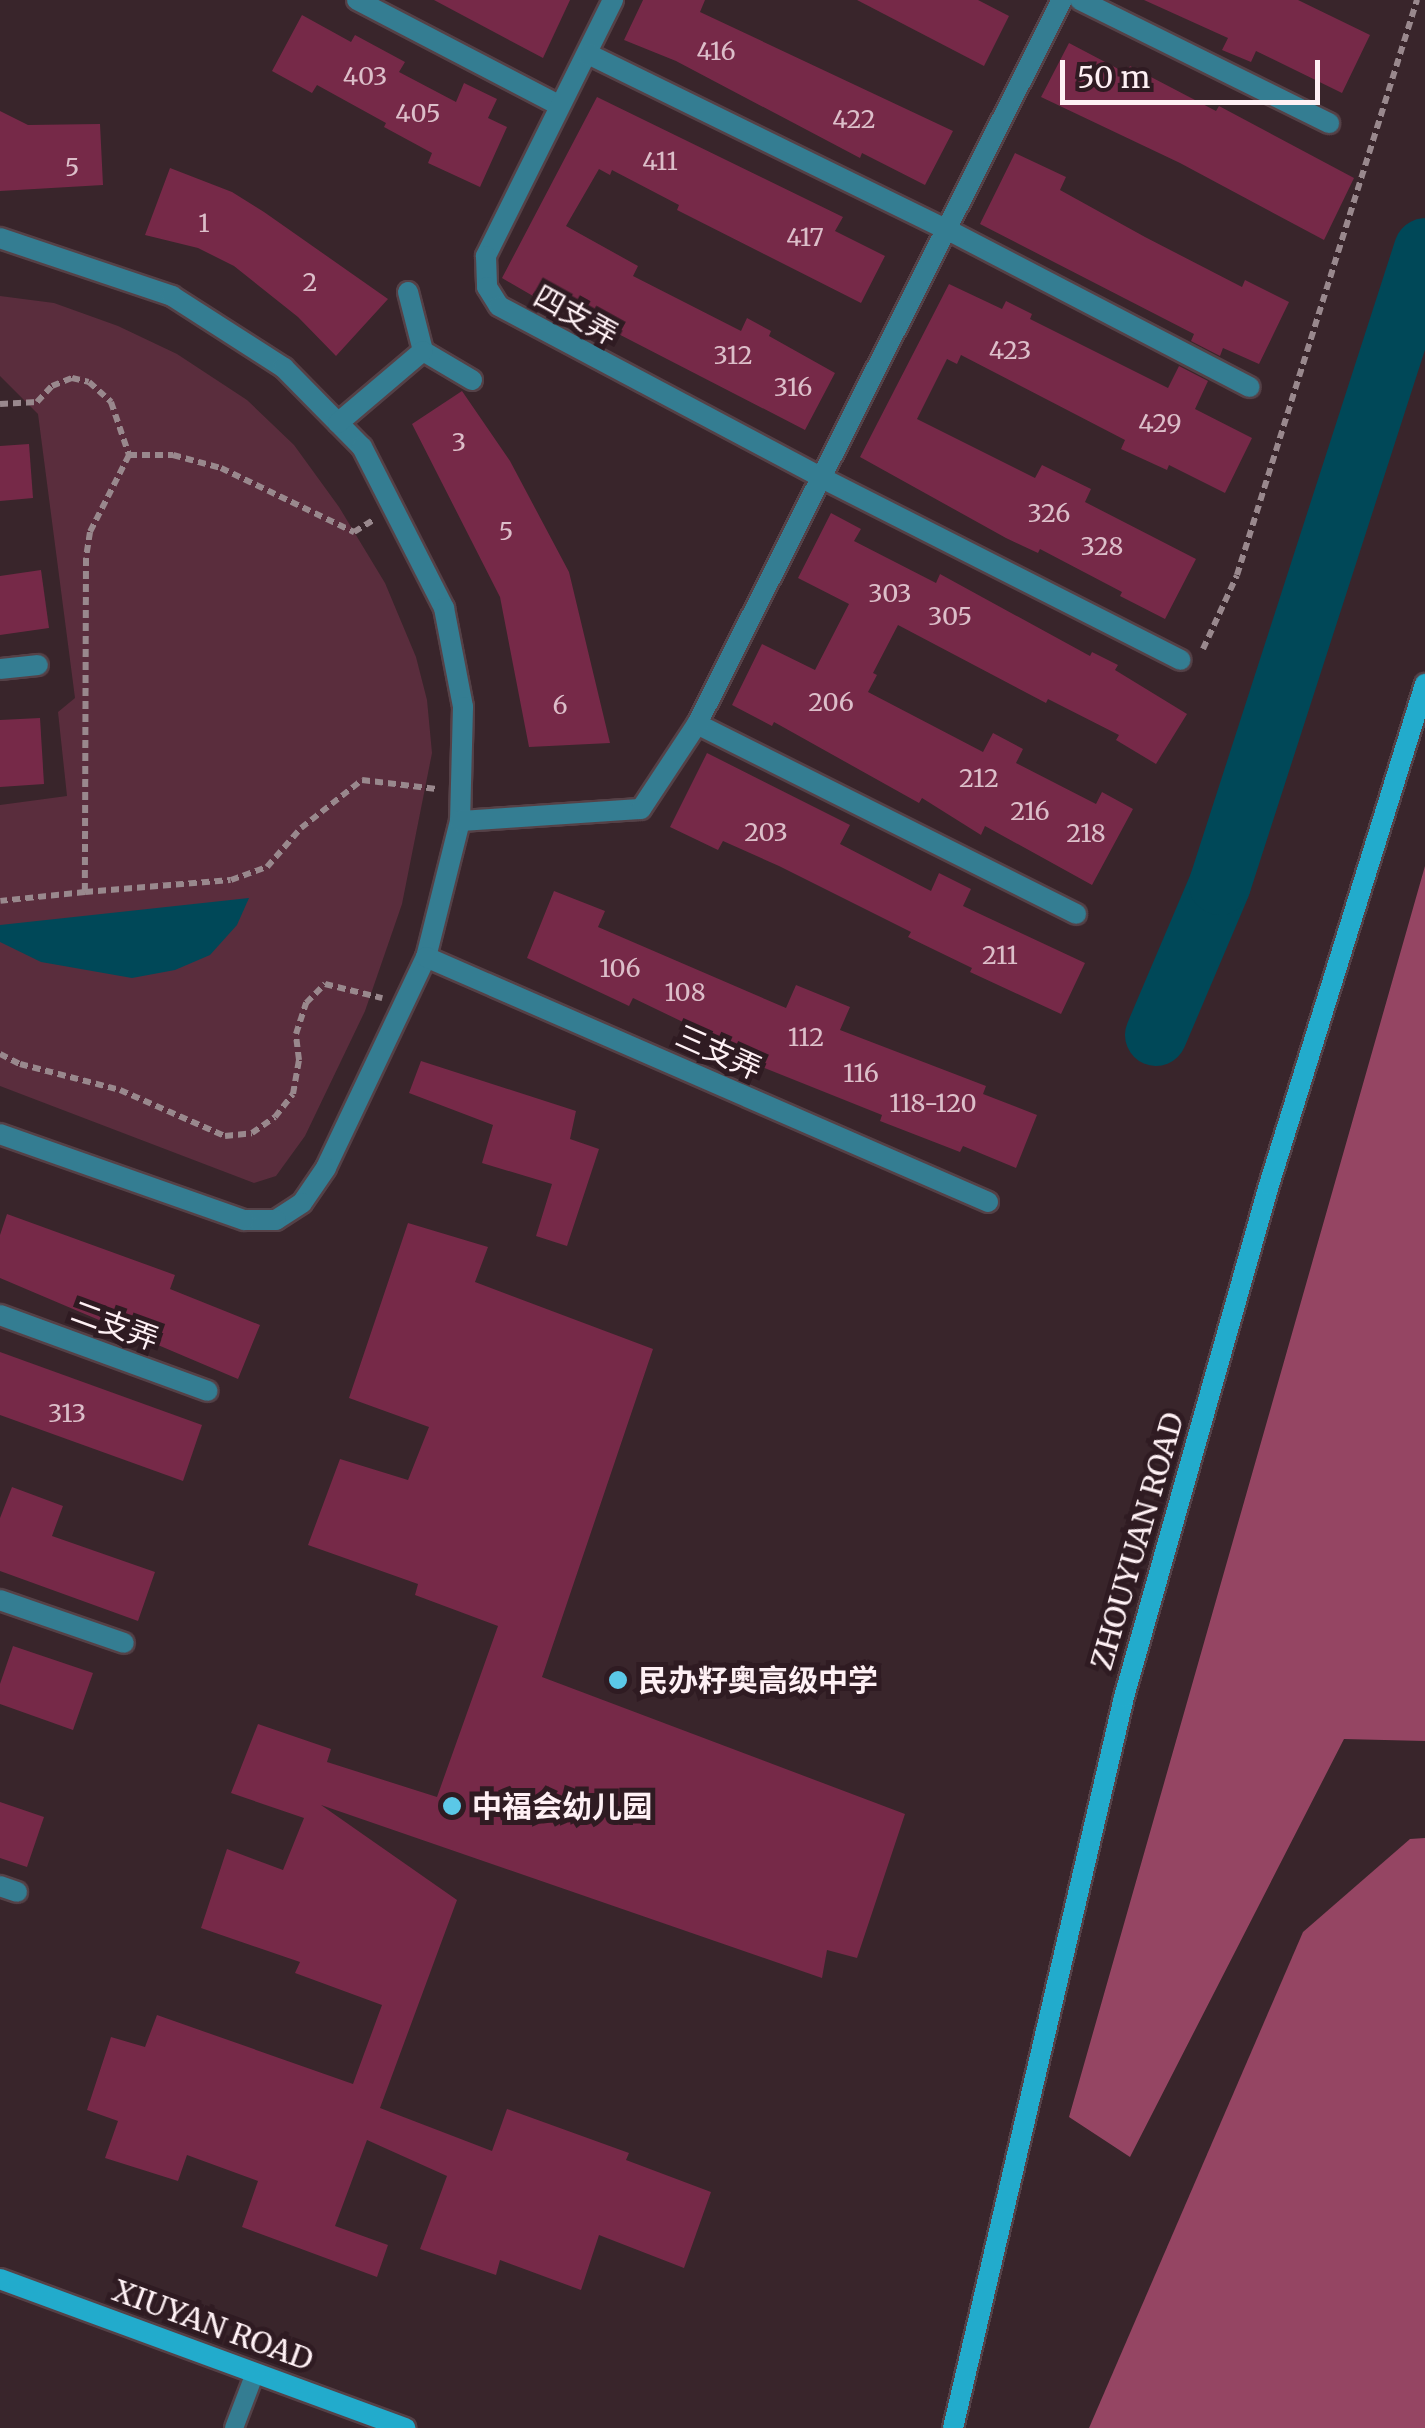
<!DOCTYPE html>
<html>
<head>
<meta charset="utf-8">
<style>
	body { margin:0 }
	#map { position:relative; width:1425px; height:2428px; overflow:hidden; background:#39252b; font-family:Merriweather,"Noto Sans SC",serif }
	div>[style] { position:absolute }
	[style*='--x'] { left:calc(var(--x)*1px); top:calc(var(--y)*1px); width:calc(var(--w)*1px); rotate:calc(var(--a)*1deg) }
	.green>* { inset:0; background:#5a2d3d }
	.forest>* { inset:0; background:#954563 }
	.water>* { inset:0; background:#004858 }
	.river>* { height:62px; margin:-31px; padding:0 31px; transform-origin:31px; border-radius:31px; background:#004858 }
	.building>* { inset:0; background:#762948 }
	.path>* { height:6px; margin-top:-3px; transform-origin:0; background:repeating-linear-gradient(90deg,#99888d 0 8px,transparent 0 13px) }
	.roads { filter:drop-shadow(2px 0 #554147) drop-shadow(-2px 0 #554147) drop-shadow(0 2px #554147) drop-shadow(0 -2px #554147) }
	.lane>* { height:18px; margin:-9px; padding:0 9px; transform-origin:9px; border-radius:9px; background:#347d92 }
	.street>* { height:20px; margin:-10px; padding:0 10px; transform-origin:10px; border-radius:10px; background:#347d92 }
	.secondary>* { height:20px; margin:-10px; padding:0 10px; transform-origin:10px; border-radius:10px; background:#22abcc }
	.dots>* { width:28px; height:28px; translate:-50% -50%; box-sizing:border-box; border:5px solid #2f1b22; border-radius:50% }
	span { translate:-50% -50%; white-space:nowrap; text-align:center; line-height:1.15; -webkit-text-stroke:10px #2f1b22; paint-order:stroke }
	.number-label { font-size:25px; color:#dcbec9 }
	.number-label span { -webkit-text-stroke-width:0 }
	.street-label { font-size:30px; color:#fef0f4 }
	.poi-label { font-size:30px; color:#fef0f4; font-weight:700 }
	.left { translate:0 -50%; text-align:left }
	.scale { position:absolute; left:1060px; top:60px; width:260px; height:45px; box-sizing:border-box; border:5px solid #fef0f4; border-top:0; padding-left:12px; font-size:30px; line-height:35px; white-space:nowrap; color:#fef0f4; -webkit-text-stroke:8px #2f1b22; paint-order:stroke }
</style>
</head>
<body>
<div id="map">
	<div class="green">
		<div style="clip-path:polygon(0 296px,54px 303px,118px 326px,177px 354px,247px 400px,294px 445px,339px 507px,385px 583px,416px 657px,427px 700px,432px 753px,402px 904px,365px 1011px,305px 1136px,276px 1176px,254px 1183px,0 1086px,0 805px,67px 796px,58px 712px,75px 698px,38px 414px,0 376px)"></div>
	</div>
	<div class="forest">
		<div style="clip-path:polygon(1425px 866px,1425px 1741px,1344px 1739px,1130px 2157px,1069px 2117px)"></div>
		<div style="clip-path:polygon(1425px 1838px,1425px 2428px,1089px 2428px,1303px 1932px,1410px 1839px)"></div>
	</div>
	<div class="water">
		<div style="clip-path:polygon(249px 898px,237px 925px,210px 955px,175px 970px,132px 978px,41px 962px,0 942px,0 925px)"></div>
	</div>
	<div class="river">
		<div style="--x:1156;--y:1035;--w:164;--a:-67"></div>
		<div style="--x:1220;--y:884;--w:667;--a:-72.11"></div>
	</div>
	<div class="building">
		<div style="clip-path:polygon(434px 0,570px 0,543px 58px)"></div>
		<div style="clip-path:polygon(643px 0,705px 0,700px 12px,953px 131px,925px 185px,862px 153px,860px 158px,676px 61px,624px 40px)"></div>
		<div style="clip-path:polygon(857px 0,978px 0,1009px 16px,984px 66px)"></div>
		<div style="clip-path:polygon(1144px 0,1298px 0,1370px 35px,1342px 93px,1256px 51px,1251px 62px,1222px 50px,1228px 38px)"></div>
		<div style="clip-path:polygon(302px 15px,351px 42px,355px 35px,405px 62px,399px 72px,456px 102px,464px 83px,497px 99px,488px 118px,507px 127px,480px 187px,428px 163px,432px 153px,384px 127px,386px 123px,317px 85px,312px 93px,272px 71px)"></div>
		<div style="clip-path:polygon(1069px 43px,1126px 73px,1130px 66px,1216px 111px,1219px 106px,1354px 178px,1324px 240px,1180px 163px,1041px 97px)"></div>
		<div style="clip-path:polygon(597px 97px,843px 217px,835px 231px,885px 256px,861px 303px,677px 210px,679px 205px,612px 170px,610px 175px,599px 169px,566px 226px,638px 266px,633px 276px,741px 331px,747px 318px,771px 331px,769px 336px,835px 373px,805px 430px,535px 291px,533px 296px,502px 278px)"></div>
		<div style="clip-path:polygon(0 111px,28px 125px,100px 124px,103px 185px,0 191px)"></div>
		<div style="clip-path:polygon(1015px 153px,1066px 177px,1060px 190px,1145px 237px,1242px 287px,1245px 280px,1289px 302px,1259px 364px,1223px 348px,1220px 356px,1191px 341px,1194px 334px,980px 224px)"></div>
		<div style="clip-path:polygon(170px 168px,232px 192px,264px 212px,388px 299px,336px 356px,298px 317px,234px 266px,198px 248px,145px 235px)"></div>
		<div style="clip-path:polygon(949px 284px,1002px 309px,1006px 301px,1032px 314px,1030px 319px,1168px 388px,1179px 366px,1208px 381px,1195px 409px,1252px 438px,1225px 493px,1169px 465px,1167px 470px,1121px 449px,1125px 440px,961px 355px,957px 364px,947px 359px,917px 419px,1035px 478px,1042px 465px,1091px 489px,1085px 502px,1196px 559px,1165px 619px,1120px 596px,1122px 592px,1040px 549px,1038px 553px,1006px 538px,860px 457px)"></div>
		<div style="clip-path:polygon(462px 391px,510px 461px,569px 572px,610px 743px,529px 747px,500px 597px,412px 424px)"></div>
		<div style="clip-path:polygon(29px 444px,33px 498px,0 501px,0 446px)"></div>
		<div style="clip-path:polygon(831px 513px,861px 529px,854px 541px,936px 583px,940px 574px,1090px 656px,1092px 652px,1118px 665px,1115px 670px,1187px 714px,1156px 764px,1116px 740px,1119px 735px,1048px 699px,1046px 703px,898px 625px,873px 673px,877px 675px,868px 692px,983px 752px,993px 733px,1023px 749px,1016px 763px,1096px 804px,1102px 792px,1133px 809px,1092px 885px,985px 826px,981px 835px,922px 798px,919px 803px,774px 722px,772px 726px,732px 705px,762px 644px,815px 670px,849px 604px,798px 578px)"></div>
		<div style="clip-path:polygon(41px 570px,49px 628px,0 635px,0 576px)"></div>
		<div style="clip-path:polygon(40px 718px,44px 784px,0 787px,0 720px)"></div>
		<div style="clip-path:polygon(707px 753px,850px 825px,840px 844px,931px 891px,939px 873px,971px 889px,963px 906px,1085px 963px,1061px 1014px,970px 972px,972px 968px,908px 937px,911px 932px,779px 866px,723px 841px,718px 850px,670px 827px)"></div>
		<div style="clip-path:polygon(554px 891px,605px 911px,598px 927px,786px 1008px,796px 985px,850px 1007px,840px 1030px,986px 1086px,983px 1094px,1037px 1115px,1016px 1168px,963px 1146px,960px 1152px,880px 1121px,882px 1115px,762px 1067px,764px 1061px,633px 998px,629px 1006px,527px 958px)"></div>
		<div style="clip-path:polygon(421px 1061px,576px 1111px,570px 1139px,599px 1149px,567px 1246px,536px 1236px,552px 1184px,482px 1163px,493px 1125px,409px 1093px)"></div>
		<div style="clip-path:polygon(7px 1214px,175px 1275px,170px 1289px,260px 1325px,238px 1379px,0 1278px,0 1235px)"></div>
		<div style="clip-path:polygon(408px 1223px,488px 1247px,475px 1282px,653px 1349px,542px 1677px,905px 1814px,857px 1958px,827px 1950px,822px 1978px,321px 1805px,457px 1900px,380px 2108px,492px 2151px,507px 2109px,629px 2153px,626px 2160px,711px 2192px,684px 2268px,599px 2235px,581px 2290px,500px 2260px,496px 2275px,420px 2249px,447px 2176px,367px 2140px,335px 2226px,388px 2245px,377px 2277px,242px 2227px,258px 2181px,187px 2155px,178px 2181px,105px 2158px,118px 2121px,87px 2110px,111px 2037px,145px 2047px,157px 2015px,353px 2084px,382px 2005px,295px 1973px,300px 1962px,201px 1928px,227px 1849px,283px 1870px,304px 1818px,231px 1793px,258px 1724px,331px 1749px,327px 1762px,437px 1797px,498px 1626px,415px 1595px,418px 1584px,308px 1545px,340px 1459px,408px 1480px,429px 1427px,349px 1398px)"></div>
		<div style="clip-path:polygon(0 1352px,202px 1425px,183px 1481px,0 1415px)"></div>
		<div style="clip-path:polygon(12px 1487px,63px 1506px,52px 1536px,155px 1572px,138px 1621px,0 1571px,0 1518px)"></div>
		<div style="clip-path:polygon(13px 1646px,93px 1673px,73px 1730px,0 1704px,0 1684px)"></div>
		<div style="clip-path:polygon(0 1802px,44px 1817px,27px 1867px,0 1858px)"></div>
	</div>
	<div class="path">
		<div style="--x:0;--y:404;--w:37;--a:-3"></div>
		<div style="--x:37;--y:402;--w:22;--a:-47"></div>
		<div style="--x:52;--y:386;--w:22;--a:-22"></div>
		<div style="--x:72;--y:378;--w:17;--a:13"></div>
		<div style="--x:89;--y:382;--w:30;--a:42"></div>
		<div style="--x:111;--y:402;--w:56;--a:71.2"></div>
		<div style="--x:129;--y:455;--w:86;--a:116.9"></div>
		<div style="--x:90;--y:532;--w:26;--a:99"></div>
		<div style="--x:86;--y:558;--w:334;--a:90.2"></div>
		<div style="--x:85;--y:892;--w:85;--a:174"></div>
		<div style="--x:129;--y:455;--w:44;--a:0"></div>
		<div style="--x:173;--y:455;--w:50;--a:15.2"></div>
		<div style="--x:221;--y:468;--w:148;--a:25.7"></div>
		<div style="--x:354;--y:532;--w:22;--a:-32"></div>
		<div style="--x:1203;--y:649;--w:81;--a:-65.3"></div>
		<div style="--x:1237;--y:575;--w:603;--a:-72.62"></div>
		<div style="--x:85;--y:892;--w:146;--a:-4.7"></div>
		<div style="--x:231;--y:880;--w:38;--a:-20"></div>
		<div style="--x:267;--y:867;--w:52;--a:-48.9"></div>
		<div style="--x:301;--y:828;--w:78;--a:-38.2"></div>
		<div style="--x:362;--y:780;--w:75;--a:6.9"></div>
		<div style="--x:0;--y:1054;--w:22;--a:27"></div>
		<div style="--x:20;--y:1064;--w:103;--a:14.6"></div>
		<div style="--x:120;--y:1090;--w:115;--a:23.7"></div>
		<div style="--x:225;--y:1136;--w:27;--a:-6"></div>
		<div style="--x:252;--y:1133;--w:28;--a:-35"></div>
		<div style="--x:275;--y:1117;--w:29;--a:-52"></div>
		<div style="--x:293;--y:1094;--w:35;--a:-80"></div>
		<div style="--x:299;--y:1060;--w:26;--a:-97"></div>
		<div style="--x:296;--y:1034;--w:33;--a:-72"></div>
		<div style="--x:306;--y:1003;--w:27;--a:-45"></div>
		<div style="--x:325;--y:984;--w:59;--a:13.8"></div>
	</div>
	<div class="roads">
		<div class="lane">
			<div style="--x:234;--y:2428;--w:59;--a:-69.1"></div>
		</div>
		<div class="street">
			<div style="--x:357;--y:0;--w:228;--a:27.5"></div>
			<div style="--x:613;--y:0;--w:286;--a:116.4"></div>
			<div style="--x:486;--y:256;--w:31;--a:88"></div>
			<div style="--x:487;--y:287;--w:22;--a:58"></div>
			<div style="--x:499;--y:306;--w:366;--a:28"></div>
			<div style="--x:822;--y:478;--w:402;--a:26.9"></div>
			<div style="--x:1080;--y:0;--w:278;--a:26.3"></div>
			<div style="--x:588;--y:54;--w:401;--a:26.1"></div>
			<div style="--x:948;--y:230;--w:340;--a:27.5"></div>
			<div style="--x:0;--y:238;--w:182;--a:18.6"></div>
			<div style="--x:172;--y:296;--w:133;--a:32.7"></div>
			<div style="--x:284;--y:368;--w:111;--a:45.4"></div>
			<div style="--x:362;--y:447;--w:181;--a:63"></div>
			<div style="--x:444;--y:608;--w:101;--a:79.1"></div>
			<div style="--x:463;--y:707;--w:114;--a:91.5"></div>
			<div style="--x:460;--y:821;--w:140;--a:104"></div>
			<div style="--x:426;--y:957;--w:233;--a:115.4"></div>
			<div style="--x:326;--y:1168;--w:42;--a:124.4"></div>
			<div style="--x:302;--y:1203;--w:31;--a:147"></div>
			<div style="--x:276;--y:1220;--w:32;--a:180"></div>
			<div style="--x:244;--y:1220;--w:259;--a:-160.6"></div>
			<div style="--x:408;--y:292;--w:61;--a:75.7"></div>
			<div style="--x:423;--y:351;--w:57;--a:30.6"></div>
			<div style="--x:338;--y:423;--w:111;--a:-40.3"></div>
			<div style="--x:0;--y:669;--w:38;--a:-6"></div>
			<div style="--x:697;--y:724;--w:424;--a:26.6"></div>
			<div style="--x:460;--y:821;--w:181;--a:-3.8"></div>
			<div style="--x:641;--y:809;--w:102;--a:-56.6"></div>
			<div style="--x:697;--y:724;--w:811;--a:-63.25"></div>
			<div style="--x:426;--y:957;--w:613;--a:23.55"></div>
			<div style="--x:0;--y:1315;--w:221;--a:20.1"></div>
			<div style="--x:0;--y:1600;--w:131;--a:19.1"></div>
			<div style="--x:0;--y:1886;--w:18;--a:19"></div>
		</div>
		<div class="secondary">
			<div style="--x:0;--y:2279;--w:432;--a:20.2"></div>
			<div style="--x:953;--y:2428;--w:751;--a:-76.83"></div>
			<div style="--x:1124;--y:1697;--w:532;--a:-74.19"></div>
			<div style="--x:1269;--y:1185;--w:525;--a:-72.7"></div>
		</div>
	</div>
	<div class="dots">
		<div style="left:618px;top:1680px;background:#5bc8e7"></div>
		<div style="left:452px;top:1806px;background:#5bc8e7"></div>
	</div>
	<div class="number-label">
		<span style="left:716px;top:51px">416</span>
		<span style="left:365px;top:76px">403</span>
		<span style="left:418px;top:113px">405</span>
		<span style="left:854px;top:119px">422</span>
		<span style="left:660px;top:161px">411</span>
		<span style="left:72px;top:167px">5</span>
		<span style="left:204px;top:223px">1</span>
		<span style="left:805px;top:237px">417</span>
		<span style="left:310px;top:282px">2</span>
		<span style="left:1010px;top:350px">423</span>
		<span style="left:733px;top:355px">312</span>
		<span style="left:793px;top:387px">316</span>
		<span style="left:1160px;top:423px">429</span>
		<span style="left:459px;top:442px">3</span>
		<span style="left:1049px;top:513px">326</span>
		<span style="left:506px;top:531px">5</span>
		<span style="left:1102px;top:546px">328</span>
		<span style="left:890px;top:593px">303</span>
		<span style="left:950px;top:616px">305</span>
		<span style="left:831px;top:702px">206</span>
		<span style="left:560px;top:705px">6</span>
		<span style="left:979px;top:778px">212</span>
		<span style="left:1030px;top:811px">216</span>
		<span style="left:766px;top:832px">203</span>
		<span style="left:1086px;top:833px">218</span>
		<span style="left:1000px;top:955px">211</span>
		<span style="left:620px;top:968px">106</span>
		<span style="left:685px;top:992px">108</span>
		<span style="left:806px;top:1037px">112</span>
		<span style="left:861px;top:1073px">116</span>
		<span style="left:933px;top:1103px">118-120</span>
		<span style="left:67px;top:1413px">313</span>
	</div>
	<div class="street-label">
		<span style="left:576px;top:315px;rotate:29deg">四支弄</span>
		<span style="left:719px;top:1052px;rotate:24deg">三支弄</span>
		<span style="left:115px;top:1325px;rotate:20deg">二支弄</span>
		<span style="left:1137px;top:1541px;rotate:-74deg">ZHOUYUAN ROAD</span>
		<span style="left:213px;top:2325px;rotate:20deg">XIUYAN ROAD</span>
	</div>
	<div class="poi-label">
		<span class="left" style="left:638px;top:1680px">民办籽奥高级中学</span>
		<span class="left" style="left:472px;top:1806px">中福会幼儿园</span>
	</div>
	<div class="scale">50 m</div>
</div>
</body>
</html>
